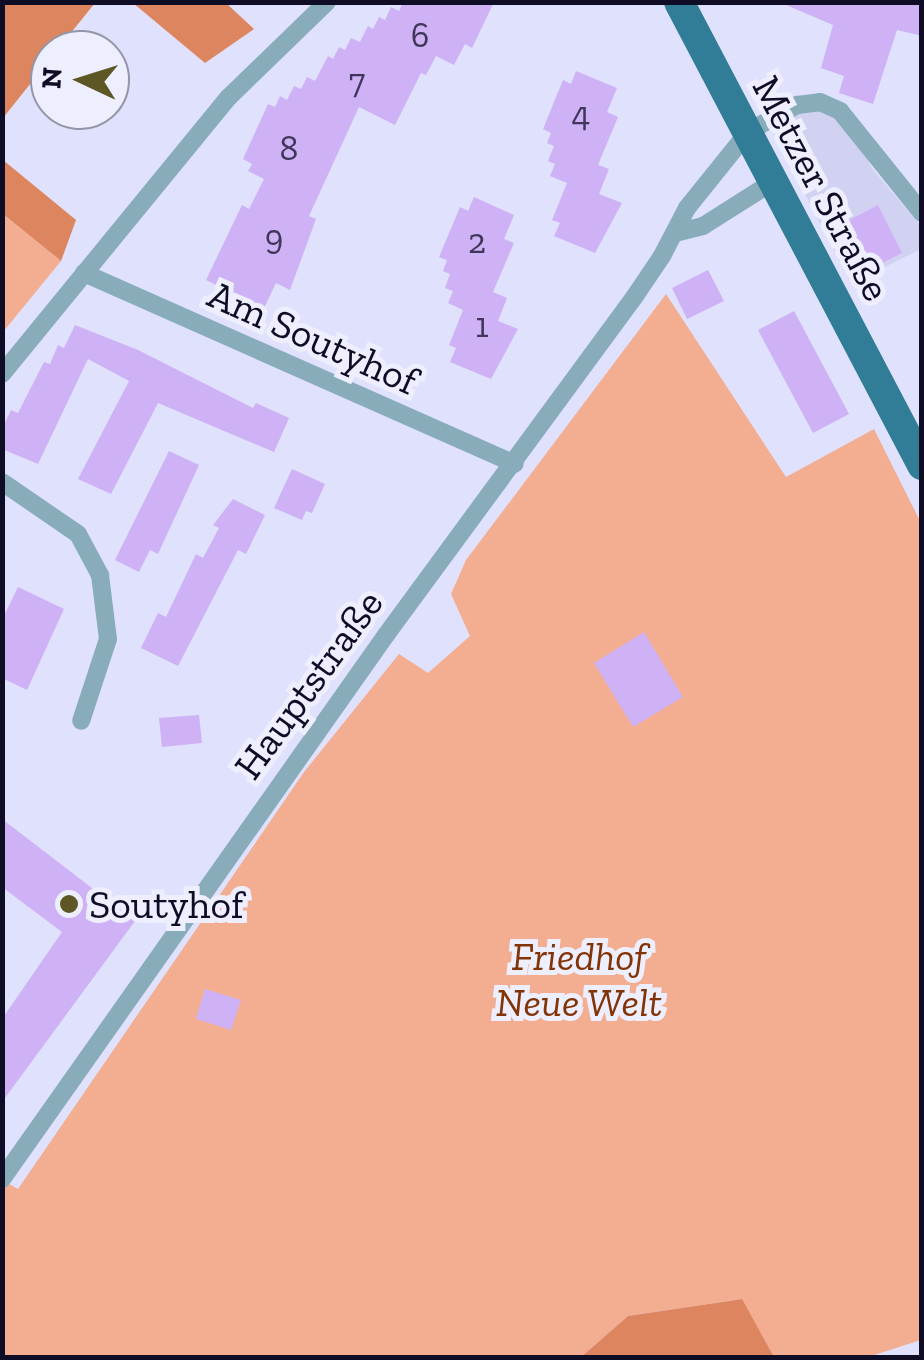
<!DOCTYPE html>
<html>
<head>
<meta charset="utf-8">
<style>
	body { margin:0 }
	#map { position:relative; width:924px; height:1360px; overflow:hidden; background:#dfe1fd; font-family:"Zilla Slab",serif }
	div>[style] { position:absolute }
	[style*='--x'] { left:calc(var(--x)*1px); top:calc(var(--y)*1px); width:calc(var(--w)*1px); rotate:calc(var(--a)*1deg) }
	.built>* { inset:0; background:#d1d2f2 }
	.green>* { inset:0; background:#f3ae91 }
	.forest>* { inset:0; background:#dd855e }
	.building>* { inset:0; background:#ceb2f5 }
	.street>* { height:18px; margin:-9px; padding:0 9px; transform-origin:9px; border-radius:9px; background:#88acba }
	.primary>* { height:30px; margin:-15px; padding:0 15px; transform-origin:15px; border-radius:15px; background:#317c96 }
	.dots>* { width:28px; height:28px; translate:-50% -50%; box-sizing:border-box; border:5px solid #eeeffe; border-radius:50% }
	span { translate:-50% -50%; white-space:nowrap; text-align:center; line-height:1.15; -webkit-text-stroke:10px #eeeffe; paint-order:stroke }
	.number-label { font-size:35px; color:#3f3659 }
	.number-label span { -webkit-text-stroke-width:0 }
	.street-label { font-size:40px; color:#0f0d25 }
	.poi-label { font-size:40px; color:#0f0d25 }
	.left { translate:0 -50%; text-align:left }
	.park-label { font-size:40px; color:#833407; font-style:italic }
	.frame { position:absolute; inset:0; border:5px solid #0f0d25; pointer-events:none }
	.north { position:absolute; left:30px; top:30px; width:100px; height:100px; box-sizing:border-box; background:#eeeffe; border:2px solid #9595a7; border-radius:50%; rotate:274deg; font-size:28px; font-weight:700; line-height:40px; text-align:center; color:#0f0d25 }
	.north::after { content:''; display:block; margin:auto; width:35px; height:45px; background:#5c5724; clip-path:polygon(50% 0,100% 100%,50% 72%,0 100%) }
</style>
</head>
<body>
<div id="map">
	<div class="built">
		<div style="clip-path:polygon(818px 110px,837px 119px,851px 133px,874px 171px,921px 226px,921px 249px,851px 284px,771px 128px,796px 112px)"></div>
	</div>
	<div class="green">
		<div style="clip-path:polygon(3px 214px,61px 261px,3px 332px)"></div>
		<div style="clip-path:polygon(666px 294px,786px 477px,874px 429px,921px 523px,921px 1340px,868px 1357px,774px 1357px,741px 1299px,628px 1316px,581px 1357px,3px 1357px,2px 1180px,18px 1189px,304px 772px,399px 654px,428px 673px,470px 636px,451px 594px,466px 560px)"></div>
	</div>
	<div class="forest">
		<div style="clip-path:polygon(3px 2px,95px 3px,57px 50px,50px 50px,50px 59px,3px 118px)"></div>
		<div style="clip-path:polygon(133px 3px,226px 3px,254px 29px,205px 63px)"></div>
		<div style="clip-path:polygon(3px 160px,76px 220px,61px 261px,3px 214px)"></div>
		<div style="clip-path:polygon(742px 1299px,774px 1357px,581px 1357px,628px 1316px)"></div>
	</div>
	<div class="building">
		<div style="clip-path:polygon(403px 2px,494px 2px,472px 48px,465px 44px,454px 65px,436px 56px,426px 75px,421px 73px,395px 125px,359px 107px,309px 216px,316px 219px,290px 290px,276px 283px,264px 308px,206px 280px,242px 205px,249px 209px,264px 179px,248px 171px,252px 164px,243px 159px,268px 104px,275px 107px,280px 96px,287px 100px,294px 86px,301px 89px,307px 77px,315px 81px,328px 56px,333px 59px,339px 47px,345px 50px,351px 38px,360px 42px,368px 26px,373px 29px,379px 17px,385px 20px,391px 7px,399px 11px)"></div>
		<div style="clip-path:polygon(779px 2px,922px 2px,922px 36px,897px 30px,873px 104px,839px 93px,844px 76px,821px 68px,833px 25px)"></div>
		<div style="clip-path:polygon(576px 71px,617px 88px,607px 112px,618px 117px,598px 165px,609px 169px,599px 194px,622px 203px,595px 253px,554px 236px,560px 223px,552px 220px,567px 183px,550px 176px,555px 164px,548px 161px,554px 146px,547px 143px,551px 133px,543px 129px,563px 80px,571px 84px)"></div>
		<div style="clip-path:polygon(474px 197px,514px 215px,504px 239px,514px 243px,493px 292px,507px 298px,498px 321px,518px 329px,491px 379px,450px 362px,456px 348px,449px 345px,463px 310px,448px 303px,453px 291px,445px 288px,450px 274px,443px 271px,447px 260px,439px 257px,460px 207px,468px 211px)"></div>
		<div style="clip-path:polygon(878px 205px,902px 253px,864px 272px,840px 225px)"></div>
		<div style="clip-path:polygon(708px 270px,724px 301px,687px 319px,672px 288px)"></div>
		<div style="clip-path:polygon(794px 311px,849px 414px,813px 433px,758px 330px)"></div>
		<div style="clip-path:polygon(75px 325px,138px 350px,253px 408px,256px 403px,289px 418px,274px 452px,158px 403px,111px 494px,78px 479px,129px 381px,88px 359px,38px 464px,2px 449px,2px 429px,11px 410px,18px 413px,44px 362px,50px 364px,58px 345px,64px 348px)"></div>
		<div style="clip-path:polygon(169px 451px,199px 465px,158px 554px,150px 550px,139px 572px,115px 560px)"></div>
		<div style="clip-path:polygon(292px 469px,325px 484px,312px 513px,306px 511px,302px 520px,274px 508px)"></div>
		<div style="clip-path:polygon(233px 499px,265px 515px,246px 554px,238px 550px,178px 666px,141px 648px,158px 613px,166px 617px,196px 554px,203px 558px,219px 528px,213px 525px)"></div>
		<div style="clip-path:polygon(18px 587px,64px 609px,27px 690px,2px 678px,2px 620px)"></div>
		<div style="clip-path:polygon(644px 632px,683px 697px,633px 727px,594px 663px)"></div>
		<div style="clip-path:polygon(199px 715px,202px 743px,162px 747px,159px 718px)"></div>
		<div style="clip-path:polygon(2px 819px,135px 921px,2px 1102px,2px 1019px,62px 932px,2px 887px)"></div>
		<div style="clip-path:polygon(205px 989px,241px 1000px,231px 1030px,196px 1019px)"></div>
	</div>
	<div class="street">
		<div style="--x:675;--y:233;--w:29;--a:-14"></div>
		<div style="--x:703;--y:226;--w:84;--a:-32.4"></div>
		<div style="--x:84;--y:273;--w:471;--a:23.9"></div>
		<div style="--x:2;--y:374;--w:358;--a:-50.7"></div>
		<div style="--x:229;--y:97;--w:136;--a:-44.1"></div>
		<div style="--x:2;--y:482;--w:92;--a:34.4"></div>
		<div style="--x:78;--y:534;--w:47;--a:61.8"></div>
		<div style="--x:100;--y:575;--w:64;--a:82.9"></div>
		<div style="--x:108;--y:639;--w:86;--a:108.2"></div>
		<div style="--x:2;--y:1179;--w:666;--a:-54.78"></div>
		<div style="--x:386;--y:635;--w:421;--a:-53.7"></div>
		<div style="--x:635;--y:296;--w:48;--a:-56"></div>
		<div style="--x:662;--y:256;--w:54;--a:-62.5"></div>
		<div style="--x:687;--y:208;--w:99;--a:-51.2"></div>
		<div style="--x:749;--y:131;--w:55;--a:-28.4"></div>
		<div style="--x:797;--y:105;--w:23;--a:-7"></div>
		<div style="--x:820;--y:102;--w:22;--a:24"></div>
		<div style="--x:840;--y:111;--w:131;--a:51.2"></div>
	</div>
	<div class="primary">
		<div style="--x:679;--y:2;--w:523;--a:62.31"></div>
	</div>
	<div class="dots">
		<div style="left:69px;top:904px;background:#5c5724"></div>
	</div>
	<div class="number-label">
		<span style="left:420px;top:35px">6</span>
		<span style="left:357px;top:81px">7</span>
		<span style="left:581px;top:114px">4</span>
		<span style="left:289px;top:148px">8</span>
		<span style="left:274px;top:237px">9</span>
		<span style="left:477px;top:241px">2</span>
		<span style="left:482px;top:325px">1</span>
	</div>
	<div class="street-label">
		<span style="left:822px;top:188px;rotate:62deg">Metzer Straße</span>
		<span style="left:313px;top:337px;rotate:24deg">Am Soutyhof</span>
		<span style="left:308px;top:684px;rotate:-54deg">Hauptstraße</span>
	</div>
	<div class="poi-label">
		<span class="left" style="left:89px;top:904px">Soutyhof</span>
	</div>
	<div class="park-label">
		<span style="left:579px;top:979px">Friedhof<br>Neue Welt</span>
	</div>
	<div class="frame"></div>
	<div class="north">N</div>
</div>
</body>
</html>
